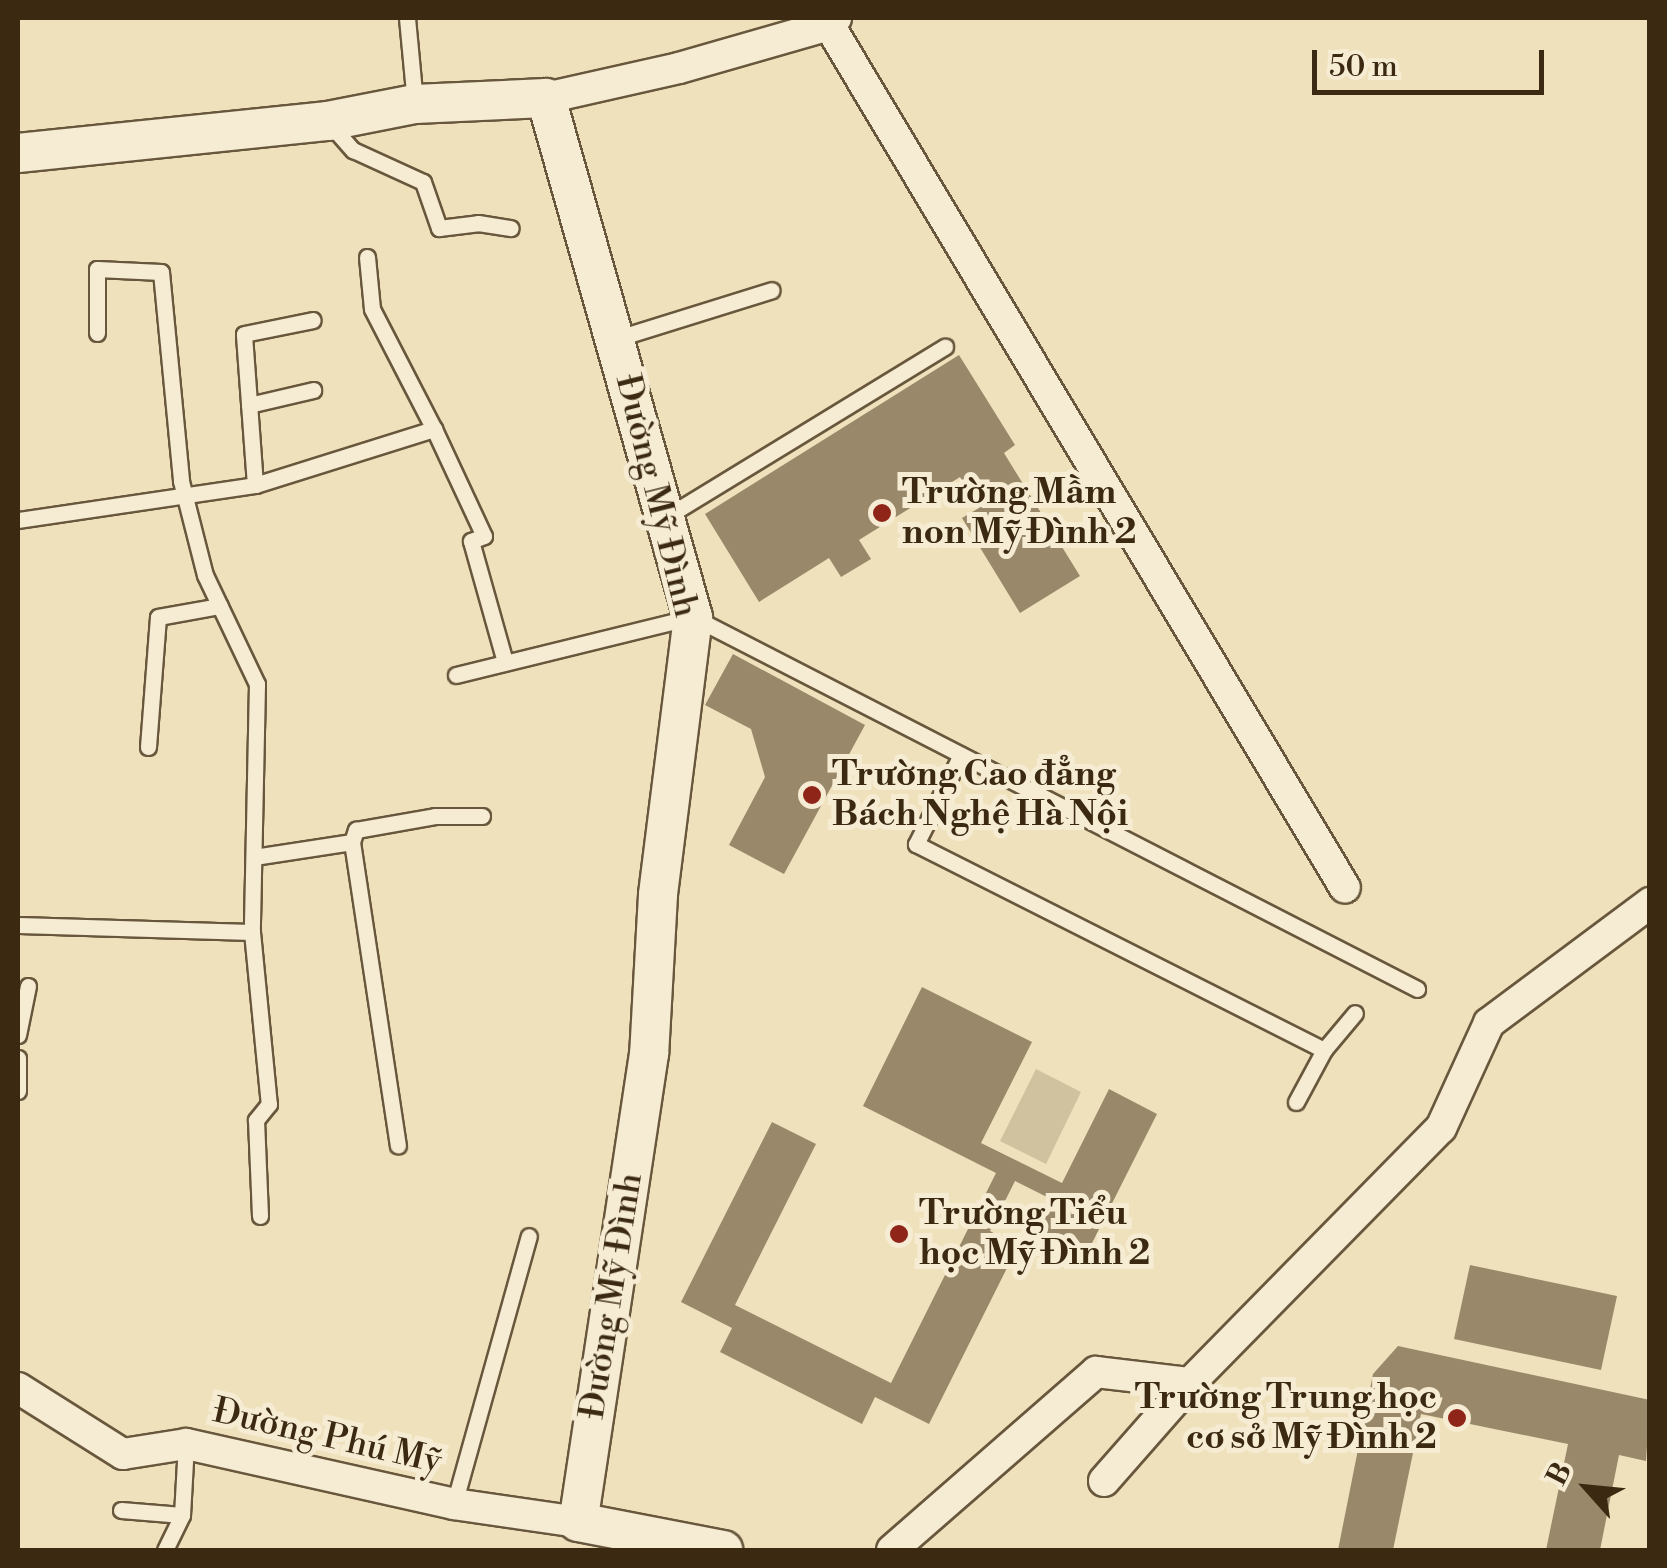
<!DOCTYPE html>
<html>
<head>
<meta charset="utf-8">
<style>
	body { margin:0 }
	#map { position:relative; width:1667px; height:1568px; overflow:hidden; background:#efe1bb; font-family:"Libre Bodoni",serif }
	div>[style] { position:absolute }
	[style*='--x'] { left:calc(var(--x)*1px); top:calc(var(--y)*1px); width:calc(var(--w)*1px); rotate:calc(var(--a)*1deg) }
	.green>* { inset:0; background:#d0c29e }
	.building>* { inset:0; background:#99896a }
	.roads { filter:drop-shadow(2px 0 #68573c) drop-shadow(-2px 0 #68573c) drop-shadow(0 2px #68573c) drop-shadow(0 -2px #68573c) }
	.service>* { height:15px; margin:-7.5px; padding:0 7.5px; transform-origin:7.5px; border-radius:7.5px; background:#f5ecd3 }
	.minor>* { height:30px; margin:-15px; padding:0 15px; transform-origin:15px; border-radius:15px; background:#f5ecd3 }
	.tertiary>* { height:38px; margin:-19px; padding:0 19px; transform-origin:19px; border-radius:19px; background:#f5ecd3 }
	.dots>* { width:28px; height:28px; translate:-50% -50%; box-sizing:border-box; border:5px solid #f5ecd3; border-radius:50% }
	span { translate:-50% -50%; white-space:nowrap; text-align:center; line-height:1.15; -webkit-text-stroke:10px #f5ecd3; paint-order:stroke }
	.poi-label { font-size:35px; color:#3b2912; font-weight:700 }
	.left { translate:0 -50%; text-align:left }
	.right { translate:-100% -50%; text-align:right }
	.street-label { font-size:35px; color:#3b2912 }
	.frame { position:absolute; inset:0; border:20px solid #3b2912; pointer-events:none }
	.north { position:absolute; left:1537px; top:1438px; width:100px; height:100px; -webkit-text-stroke:8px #f5ecd3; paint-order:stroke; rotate:297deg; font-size:28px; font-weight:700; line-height:40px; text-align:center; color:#3b2912 }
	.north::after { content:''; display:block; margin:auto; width:35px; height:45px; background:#3b2912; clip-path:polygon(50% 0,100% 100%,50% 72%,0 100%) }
	.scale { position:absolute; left:1312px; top:50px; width:232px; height:45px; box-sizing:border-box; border:5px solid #3b2912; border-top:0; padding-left:12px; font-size:30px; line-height:35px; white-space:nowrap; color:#3b2912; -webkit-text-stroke:8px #f5ecd3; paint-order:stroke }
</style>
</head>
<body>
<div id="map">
	<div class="green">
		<div style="clip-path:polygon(1036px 1069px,1081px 1092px,1046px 1164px,1000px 1141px)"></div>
	</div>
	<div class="building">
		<div style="clip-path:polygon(959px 355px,1015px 445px,1004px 453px,1080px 576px,1020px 613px,962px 518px,979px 508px,960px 477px,859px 540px,871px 559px,841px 577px,829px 558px,759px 602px,705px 514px)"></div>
		<div style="clip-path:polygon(733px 654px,865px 725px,784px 874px,729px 845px,765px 777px,751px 729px,705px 705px)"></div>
		<div style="clip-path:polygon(922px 987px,1032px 1042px,981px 1143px,1062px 1183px,1109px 1089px,1157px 1114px,1081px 1265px,1033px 1241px,1053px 1200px,1015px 1181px,990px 1231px,1018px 1246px,929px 1424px,875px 1397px,862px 1424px,720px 1352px,732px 1328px,681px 1302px,772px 1122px,816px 1144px,735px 1305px,891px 1383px,996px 1173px,863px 1106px)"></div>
		<div style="clip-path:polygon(1470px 1265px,1617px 1296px,1601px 1370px,1454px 1339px)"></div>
		<div style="clip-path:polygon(1398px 1346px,1650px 1400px,1646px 1461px,1619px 1455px,1600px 1550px,1546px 1550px,1568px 1444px,1421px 1414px,1393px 1550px,1338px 1550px,1373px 1374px)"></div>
	</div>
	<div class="roads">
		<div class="service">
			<div style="--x:407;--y:18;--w:85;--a:84.6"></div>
			<div style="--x:330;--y:124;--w:35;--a:49"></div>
			<div style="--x:353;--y:150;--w:77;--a:24.6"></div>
			<div style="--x:423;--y:182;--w:49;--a:70.8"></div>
			<div style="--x:439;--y:228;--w:39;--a:-7"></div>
			<div style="--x:478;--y:223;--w:33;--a:9"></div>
			<div style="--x:367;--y:257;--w:52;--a:84.5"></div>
			<div style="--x:372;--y:309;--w:135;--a:62.7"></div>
			<div style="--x:97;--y:333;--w:64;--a:-90"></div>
			<div style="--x:97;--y:269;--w:64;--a:2.7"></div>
			<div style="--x:161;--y:272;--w:210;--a:84.5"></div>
			<div style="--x:181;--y:481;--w:97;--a:75.7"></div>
			<div style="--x:205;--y:575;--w:121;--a:64.5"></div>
			<div style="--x:257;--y:684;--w:248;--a:91.2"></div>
			<div style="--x:252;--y:932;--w:173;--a:84.4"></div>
			<div style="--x:269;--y:1104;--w:21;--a:129"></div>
			<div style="--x:256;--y:1120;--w:96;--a:87.6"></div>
			<div style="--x:615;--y:339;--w:164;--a:-17.3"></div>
			<div style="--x:249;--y:405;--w:66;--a:-13.2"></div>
			<div style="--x:255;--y:485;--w:151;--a:-94.2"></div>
			<div style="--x:244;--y:334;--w:70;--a:-11.5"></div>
			<div style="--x:666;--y:517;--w:327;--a:-31.4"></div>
			<div style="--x:18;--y:520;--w:240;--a:-8.4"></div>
			<div style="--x:255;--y:485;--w:188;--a:-17.4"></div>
			<div style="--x:434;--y:429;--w:118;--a:65"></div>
			<div style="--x:484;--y:536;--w:14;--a:159"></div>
			<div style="--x:471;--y:541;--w:126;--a:74.3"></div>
			<div style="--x:456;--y:675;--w:244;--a:-13.8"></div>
			<div style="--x:693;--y:617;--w:814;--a:27.19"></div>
			<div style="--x:148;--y:747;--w:130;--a:-85.6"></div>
			<div style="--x:158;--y:617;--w:63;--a:-10.1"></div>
			<div style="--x:961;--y:755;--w:100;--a:116.8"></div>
			<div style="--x:916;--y:844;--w:457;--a:26.8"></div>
			<div style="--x:1324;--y:1050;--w:48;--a:-50"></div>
			<div style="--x:352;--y:842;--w:307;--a:81.4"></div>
			<div style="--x:254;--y:857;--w:99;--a:-8.7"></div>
			<div style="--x:352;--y:842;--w:13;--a:-72"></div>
			<div style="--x:356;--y:830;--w:80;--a:-10"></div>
			<div style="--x:435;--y:816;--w:47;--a:0"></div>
			<div style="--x:18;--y:925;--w:234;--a:1.7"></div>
			<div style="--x:18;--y:1035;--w:50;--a:-78.5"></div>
			<div style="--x:18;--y:1058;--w:33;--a:90"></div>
			<div style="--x:1296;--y:1102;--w:59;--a:-61.7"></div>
			<div style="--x:454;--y:1504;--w:278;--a:-74.4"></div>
			<div style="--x:121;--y:1510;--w:61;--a:4.7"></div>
			<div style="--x:165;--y:1550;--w:39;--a:-64"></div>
			<div style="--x:182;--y:1515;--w:71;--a:-86.8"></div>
		</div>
		<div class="minor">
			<div style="--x:818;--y:18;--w:13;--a:32"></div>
			<div style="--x:829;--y:25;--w:1005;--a:59.12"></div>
			<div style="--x:546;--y:98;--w:136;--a:-12.7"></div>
			<div style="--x:679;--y:68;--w:156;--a:-16"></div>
			<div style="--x:829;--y:25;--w:10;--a:-45"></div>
			<div style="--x:18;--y:1388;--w:124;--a:32.2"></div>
			<div style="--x:123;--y:1454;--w:64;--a:-9"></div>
			<div style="--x:186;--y:1444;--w:275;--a:12.6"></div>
			<div style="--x:454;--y:1504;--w:125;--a:8.3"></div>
			<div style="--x:1104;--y:1481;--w:130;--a:-48.7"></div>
			<div style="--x:1190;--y:1383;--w:358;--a:-45.5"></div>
			<div style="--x:1441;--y:1128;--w:115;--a:-65.4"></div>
			<div style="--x:1489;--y:1023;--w:201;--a:-36.7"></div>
			<div style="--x:892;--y:1550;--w:271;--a:-41.1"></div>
			<div style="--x:1096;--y:1372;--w:95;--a:6.7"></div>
		</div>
		<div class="tertiary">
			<div style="--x:18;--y:153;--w:312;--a:-5.9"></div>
			<div style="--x:328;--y:121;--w:89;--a:-11.1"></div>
			<div style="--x:415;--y:104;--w:131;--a:-2.6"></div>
			<div style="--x:546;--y:98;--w:539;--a:74.19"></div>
			<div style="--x:693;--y:617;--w:280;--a:97.2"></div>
			<div style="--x:658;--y:895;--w:159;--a:93.2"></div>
			<div style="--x:649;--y:1054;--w:473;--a:98.6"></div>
			<div style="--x:578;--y:1522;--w:148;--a:10.9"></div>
		</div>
	</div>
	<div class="dots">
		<div style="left:882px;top:513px;background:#8f2418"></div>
		<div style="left:812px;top:795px;background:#8f2418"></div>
		<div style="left:899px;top:1234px;background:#8f2418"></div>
		<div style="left:1457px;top:1418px;background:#8f2418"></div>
	</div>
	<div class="poi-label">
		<span class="left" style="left:902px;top:513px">Trường Mầm<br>non Mỹ Đình 2</span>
		<span class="left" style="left:832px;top:795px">Trường Cao đẳng<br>Bách Nghệ Hà Nội</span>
		<span class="left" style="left:919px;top:1234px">Trường Tiểu<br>học Mỹ Đình 2</span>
		<span class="right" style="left:1437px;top:1418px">Trường Trung học<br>cơ sở Mỹ Đình 2</span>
	</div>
	<div class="street-label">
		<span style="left:656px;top:496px;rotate:76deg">Đường Mỹ Đình</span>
		<span style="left:612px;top:1296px;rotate:-81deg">Đường Mỹ Đình</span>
		<span style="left:327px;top:1437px;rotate:13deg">Đường Phú Mỹ</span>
	</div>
	<div class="frame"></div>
	<div class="north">B</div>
	<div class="scale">50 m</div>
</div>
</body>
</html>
